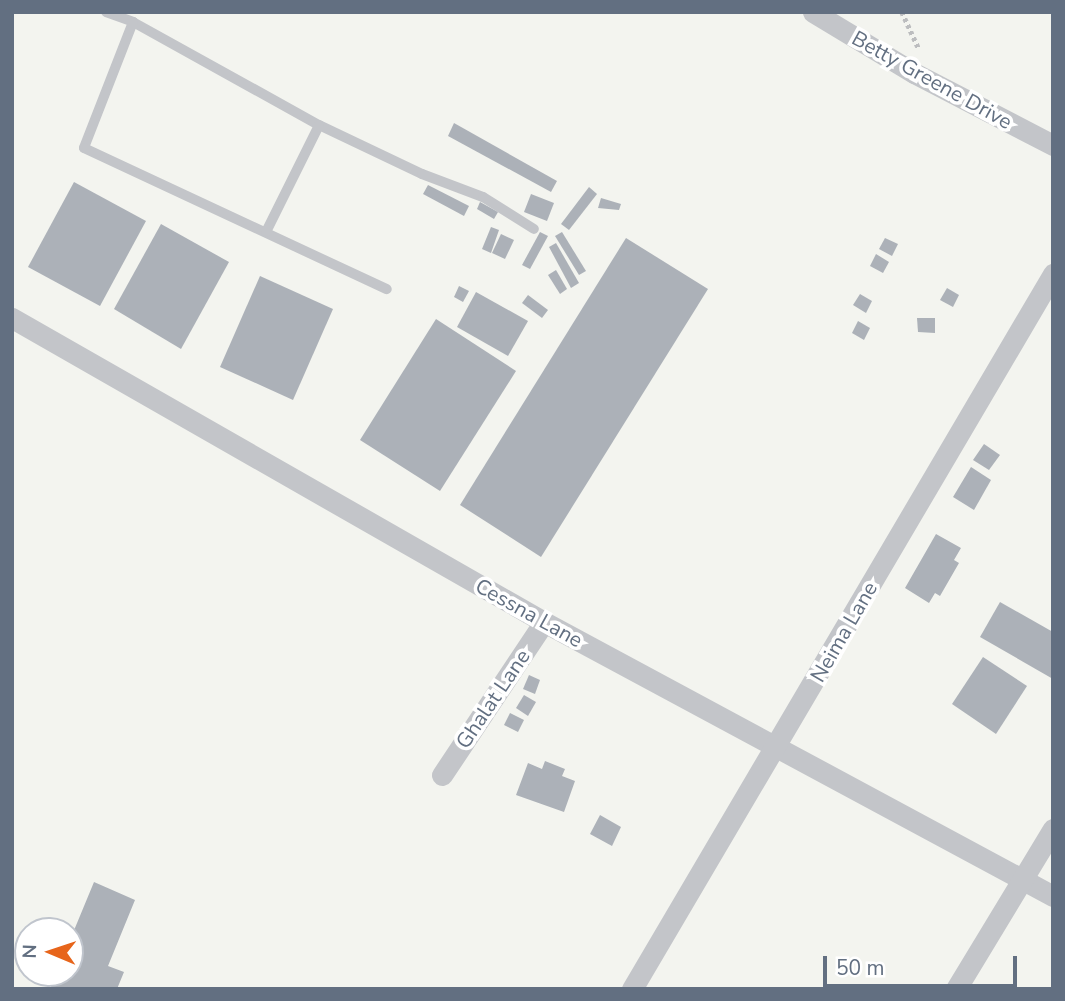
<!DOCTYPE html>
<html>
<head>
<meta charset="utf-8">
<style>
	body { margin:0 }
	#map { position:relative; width:1065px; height:1001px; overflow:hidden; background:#f3f4ef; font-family:"Nunito Sans",sans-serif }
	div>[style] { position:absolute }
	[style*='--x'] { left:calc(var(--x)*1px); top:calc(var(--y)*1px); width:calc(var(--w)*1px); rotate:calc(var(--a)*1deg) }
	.building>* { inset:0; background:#acb1b8 }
	.path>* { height:4.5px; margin-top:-2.25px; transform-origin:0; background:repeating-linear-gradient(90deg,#bcbdbf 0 3.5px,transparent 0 7px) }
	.service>* { height:10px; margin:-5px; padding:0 5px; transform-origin:5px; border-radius:5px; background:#c3c5c9 }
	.minor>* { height:21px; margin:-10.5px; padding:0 10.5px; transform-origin:10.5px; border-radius:10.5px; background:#c3c5c9 }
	span { translate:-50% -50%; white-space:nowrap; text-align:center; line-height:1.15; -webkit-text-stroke:7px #fff; paint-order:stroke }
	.street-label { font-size:21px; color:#626f81 }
	.frame { position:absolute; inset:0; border:14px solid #626f81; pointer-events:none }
	.north { position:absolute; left:14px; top:917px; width:70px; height:70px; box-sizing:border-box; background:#fff; border:2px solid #c0c5cd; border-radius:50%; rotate:272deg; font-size:19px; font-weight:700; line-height:28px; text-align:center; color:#626f81 }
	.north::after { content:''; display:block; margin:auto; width:24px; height:32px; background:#e7651b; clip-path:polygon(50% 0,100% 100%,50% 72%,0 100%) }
	.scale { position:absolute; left:823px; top:956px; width:194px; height:32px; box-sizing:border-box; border:4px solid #626f81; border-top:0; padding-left:9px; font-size:21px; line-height:24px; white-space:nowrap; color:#626f81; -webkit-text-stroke:5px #fff; paint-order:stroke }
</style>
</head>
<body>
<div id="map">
	<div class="building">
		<div style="clip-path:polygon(454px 123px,557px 181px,551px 192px,448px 136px)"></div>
		<div style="clip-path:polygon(74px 182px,146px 221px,100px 306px,28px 267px)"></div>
		<div style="clip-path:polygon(428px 185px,469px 206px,464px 216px,423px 194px)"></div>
		<div style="clip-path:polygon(589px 187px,597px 194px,569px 230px,561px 224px)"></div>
		<div style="clip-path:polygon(531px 194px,554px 203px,547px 221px,524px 212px)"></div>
		<div style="clip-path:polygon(601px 198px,621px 204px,619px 210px,598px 208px)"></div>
		<div style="clip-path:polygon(480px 202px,498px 212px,494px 219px,477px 209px)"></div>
		<div style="clip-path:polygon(161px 224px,229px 262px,181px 349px,114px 309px)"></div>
		<div style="clip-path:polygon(491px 227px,499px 230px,491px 253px,482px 249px)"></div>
		<div style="clip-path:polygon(540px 232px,548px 236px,530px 269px,522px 265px)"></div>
		<div style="clip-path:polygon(562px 232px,586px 271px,579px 275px,555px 236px)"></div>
		<div style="clip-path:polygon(501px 234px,514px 240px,505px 259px,492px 253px)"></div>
		<div style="clip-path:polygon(626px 238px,708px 289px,541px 557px,460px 505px)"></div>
		<div style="clip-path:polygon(885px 238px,898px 244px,892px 256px,879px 249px)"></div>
		<div style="clip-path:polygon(556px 243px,579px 283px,571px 288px,549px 247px)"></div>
		<div style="clip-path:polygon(876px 254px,889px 262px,883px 273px,870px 266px)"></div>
		<div style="clip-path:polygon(556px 270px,567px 289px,560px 294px,548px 275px)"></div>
		<div style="clip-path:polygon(260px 276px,333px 309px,293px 400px,220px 367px)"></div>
		<div style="clip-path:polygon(459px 286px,469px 291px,463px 302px,454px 297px)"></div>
		<div style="clip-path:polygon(947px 288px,959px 295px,953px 307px,940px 300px)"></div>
		<div style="clip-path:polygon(476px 292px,528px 321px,508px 356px,457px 327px)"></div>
		<div style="clip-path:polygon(860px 294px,872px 301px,866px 313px,853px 305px)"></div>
		<div style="clip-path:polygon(528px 295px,548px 310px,542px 318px,522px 303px)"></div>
		<div style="clip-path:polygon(917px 318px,935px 318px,935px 333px,918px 332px)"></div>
		<div style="clip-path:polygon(436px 319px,516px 371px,440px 491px,360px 440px)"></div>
		<div style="clip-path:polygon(858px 321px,870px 328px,864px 340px,852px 333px)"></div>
		<div style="clip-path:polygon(984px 444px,1000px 455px,989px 470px,973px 460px)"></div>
		<div style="clip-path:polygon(971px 467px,991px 480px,974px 510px,953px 497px)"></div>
		<div style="clip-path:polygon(936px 534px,961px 548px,954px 560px,959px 563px,940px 596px,935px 593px,929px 603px,905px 588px)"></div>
		<div style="clip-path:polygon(1000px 602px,1053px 632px,1053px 679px,980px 637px)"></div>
		<div style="clip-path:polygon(983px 657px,1027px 686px,996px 734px,952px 704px)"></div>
		<div style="clip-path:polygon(529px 675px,540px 680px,535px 694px,523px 689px)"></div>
		<div style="clip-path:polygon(524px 695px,536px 702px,528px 716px,516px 708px)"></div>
		<div style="clip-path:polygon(510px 713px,524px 720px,518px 732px,504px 725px)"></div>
		<div style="clip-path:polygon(545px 761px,565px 769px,562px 776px,575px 781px,564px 812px,516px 795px,528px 763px,542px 769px)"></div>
		<div style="clip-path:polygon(600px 815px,621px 827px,612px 846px,590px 834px)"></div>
		<div style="clip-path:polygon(94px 882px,135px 900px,108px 966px,124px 972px,117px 989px,50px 989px,54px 980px,44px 973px,70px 973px,70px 940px)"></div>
	</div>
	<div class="path">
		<div style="--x:902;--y:12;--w:41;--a:65.3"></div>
	</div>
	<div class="service">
		<div style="--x:106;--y:12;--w:29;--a:20"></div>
		<div style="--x:133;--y:22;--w:213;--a:29"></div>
		<div style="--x:319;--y:125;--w:114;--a:25.4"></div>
		<div style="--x:422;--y:174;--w:65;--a:20.7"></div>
		<div style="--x:483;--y:197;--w:60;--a:32.1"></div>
		<div style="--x:133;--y:22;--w:135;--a:111.3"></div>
		<div style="--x:84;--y:148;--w:334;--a:25"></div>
		<div style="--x:266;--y:232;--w:119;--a:-63.6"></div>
	</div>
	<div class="minor">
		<div style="--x:813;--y:12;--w:118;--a:31.1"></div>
		<div style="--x:914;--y:73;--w:157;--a:27.4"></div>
		<div style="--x:12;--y:318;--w:613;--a:29.74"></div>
		<div style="--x:544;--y:622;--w:578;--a:28.29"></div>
		<div style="--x:442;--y:775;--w:184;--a:-56.3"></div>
		<div style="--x:632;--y:989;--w:830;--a:-59.51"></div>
		<div style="--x:956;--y:989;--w:187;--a:-58.8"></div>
	</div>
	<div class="street-label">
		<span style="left:932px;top:80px;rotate:29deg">Betty Greene Drive</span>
		<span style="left:529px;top:613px;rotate:29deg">Cessna Lane</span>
		<span style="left:844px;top:632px;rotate:-60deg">Neima Lane</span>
		<span style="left:493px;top:699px;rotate:-56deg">Ghalat Lane</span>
	</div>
	<div class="frame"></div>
	<div class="north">N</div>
	<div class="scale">50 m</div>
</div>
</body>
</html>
